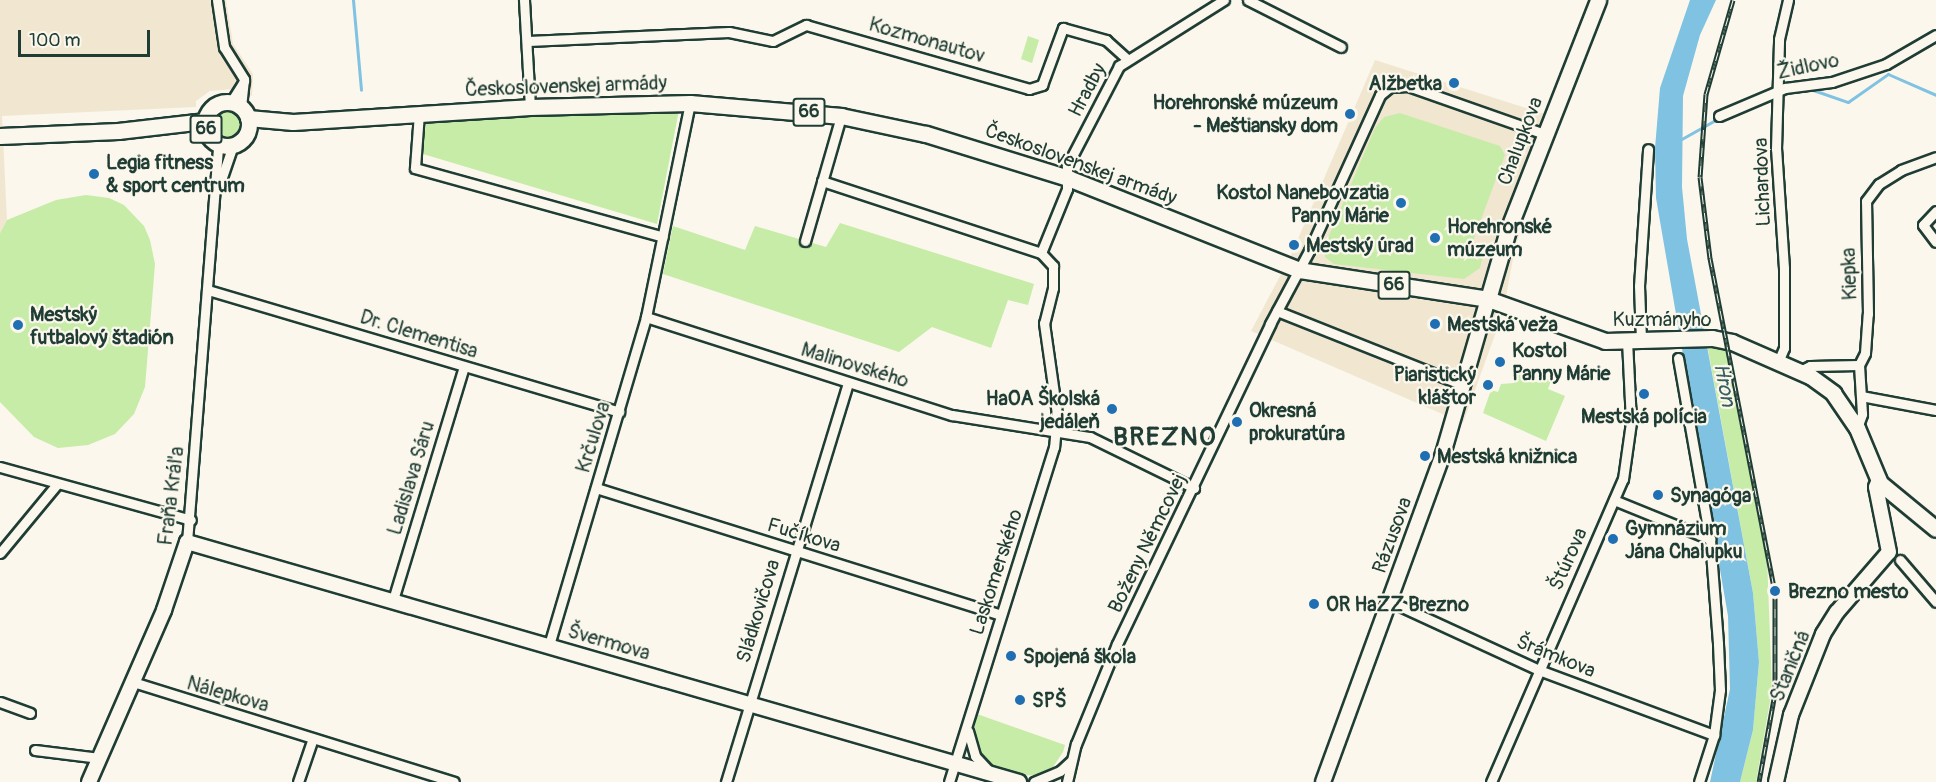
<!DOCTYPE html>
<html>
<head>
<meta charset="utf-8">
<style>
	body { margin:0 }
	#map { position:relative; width:1936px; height:782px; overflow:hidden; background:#fbf7ec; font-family:Pangolin,sans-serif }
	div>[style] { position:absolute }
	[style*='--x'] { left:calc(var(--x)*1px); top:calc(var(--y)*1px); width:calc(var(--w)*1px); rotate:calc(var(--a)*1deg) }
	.built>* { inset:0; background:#f1e7d1 }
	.green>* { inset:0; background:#c6eca7 }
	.round { border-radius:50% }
	.water>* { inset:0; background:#80c2e1 }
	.stream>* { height:3px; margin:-1.5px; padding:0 1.5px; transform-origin:1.5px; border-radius:1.5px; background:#80c2e1 }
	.roads { filter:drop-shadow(2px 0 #1f3d34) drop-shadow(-2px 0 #1f3d34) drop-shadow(0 2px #1f3d34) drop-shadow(0 -2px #1f3d34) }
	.street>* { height:9px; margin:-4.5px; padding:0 4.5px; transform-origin:4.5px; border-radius:4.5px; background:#fbf7ec }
	.secondary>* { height:14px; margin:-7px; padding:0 7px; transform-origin:7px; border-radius:7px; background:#fbf7ec }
	.primary>* { height:15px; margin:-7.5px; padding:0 7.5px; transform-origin:7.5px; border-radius:7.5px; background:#fbf7ec }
	.primary>.ring { margin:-7.5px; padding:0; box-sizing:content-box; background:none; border:15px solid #fbf7ec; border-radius:50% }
	.rail>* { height:5px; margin-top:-2.5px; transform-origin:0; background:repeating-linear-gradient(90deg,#fbf7ec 0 9px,#1f3d34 0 18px); box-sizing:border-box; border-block:2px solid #1f3d34 }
	.dots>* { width:16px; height:16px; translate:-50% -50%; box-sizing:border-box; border:3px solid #fbf7ec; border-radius:50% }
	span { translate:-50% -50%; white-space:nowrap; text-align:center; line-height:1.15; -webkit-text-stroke:4.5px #fbf7ec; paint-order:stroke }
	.shield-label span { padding:2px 4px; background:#fbf7ec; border:2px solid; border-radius:4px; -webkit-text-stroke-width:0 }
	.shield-label { font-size:18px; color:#1f3d34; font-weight:700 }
	.street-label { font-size:20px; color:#1f3d34 }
	.poi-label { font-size:20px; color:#1f3d34; font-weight:700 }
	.right { translate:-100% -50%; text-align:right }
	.left { translate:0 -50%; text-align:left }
	.water-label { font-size:21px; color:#375e5f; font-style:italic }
	.district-label { font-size:26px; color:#1f3d34; font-weight:700; letter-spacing:1.5px }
	.scale { position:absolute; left:18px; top:30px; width:132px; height:27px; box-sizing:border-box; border:3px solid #1f3d34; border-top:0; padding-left:8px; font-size:18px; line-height:21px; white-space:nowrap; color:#1f3d34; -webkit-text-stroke:4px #fbf7ec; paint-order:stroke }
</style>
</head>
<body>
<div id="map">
	<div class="built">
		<div style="clip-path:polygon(0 0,226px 0,233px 44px,253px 74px,252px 96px,234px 89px,210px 91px,196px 101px,196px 107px,2px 116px,7px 220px,0 233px)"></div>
		<div style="clip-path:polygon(1375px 60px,1561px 119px,1535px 183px,1515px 248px,1503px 313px,1463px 423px,1251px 331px,1291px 255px)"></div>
	</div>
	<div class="green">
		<div style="clip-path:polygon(1028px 36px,1039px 40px,1032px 63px,1021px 59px)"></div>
		<div class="round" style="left:211px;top:107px;width:32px;height:32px"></div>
		<div style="clip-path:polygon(679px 110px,657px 224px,423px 154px,426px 120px)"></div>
		<div style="clip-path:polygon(1400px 113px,1500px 146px,1505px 155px,1470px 249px,1483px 255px,1480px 268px,1464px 279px,1334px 264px,1325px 257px,1324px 247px,1375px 128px,1384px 117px)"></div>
		<div style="clip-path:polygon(86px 195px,109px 198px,124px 205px,144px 226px,150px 240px,155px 264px,145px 387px,134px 414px,115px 434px,88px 445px,58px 448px,34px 437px,0 402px,0 233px,7px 220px,56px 200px)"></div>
		<div style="clip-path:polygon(840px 223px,1034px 284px,1028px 305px,1008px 300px,991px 348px,932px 327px,899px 352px,663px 274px,673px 226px,745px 250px,755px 226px,826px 247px)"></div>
		<div style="clip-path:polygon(1702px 317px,1713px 346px,1726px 350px,1767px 557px,1772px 690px,1756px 782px,1740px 782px,1753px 730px,1759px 662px,1753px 593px)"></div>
		<div style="clip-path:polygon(1519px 370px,1529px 370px,1527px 378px,1539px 383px,1542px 375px,1552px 378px,1548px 389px,1565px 396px,1546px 441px,1483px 413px,1491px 390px,1498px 392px,1501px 384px,1514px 383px)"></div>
		<div style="clip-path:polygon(977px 714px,1065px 745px,1063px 752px,1053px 767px,1036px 775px,1012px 776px,995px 770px,979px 750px,974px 722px)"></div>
	</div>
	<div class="water">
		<div style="clip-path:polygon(1690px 0,1716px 0,1700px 35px,1683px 96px,1682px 187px,1687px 239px,1753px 593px,1759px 662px,1753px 730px,1740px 782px,1710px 782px,1730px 689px,1728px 616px,1656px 198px,1655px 148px,1660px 88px)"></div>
	</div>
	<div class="stream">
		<div style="--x:353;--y:0;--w:90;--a:84.9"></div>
		<div style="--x:1813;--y:90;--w:37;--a:19"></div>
		<div style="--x:1848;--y:102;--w:49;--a:-35"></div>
		<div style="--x:1888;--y:74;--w:52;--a:23.6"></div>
		<div style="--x:1678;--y:141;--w:47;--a:-29.3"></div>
	</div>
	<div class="roads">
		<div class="street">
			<div style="--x:217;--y:0;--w:48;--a:81.5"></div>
			<div style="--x:224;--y:47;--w:38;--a:58"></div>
			<div style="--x:244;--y:79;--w:28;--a:96"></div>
			<div style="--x:524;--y:0;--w:107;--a:86.8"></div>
			<div style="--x:1248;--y:0;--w:104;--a:26.8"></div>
			<div style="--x:528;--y:41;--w:201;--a:-2.6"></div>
			<div style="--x:729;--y:32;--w:45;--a:11.6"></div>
			<div style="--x:773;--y:41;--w:37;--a:-26"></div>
			<div style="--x:806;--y:25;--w:232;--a:16"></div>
			<div style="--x:1029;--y:89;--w:14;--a:-17"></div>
			<div style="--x:1042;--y:85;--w:61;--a:-69.8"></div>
			<div style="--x:1063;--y:28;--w:45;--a:15.6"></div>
			<div style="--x:1106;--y:40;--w:28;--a:42"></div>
			<div style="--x:231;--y:102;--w:25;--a:-58"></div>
			<div style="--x:419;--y:113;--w:55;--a:94.2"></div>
			<div style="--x:415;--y:168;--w:257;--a:15.5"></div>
			<div style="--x:1719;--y:116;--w:72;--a:-23"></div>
			<div style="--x:1785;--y:88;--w:47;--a:-7.3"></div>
			<div style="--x:1832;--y:82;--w:57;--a:-18.4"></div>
			<div style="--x:1886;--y:64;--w:58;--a:-30.1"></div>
			<div style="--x:822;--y:181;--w:231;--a:18.2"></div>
			<div style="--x:1041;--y:253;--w:18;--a:47"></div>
			<div style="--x:1053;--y:266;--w:22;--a:90"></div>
			<div style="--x:1053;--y:288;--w:36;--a:104"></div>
			<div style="--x:1044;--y:323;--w:92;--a:81.9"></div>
			<div style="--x:1057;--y:414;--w:33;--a:95"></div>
			<div style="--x:1054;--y:447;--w:351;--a:107.4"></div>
			<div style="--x:219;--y:186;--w:43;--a:-71.1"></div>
			<div style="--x:1936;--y:211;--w:19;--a:133"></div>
			<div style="--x:1923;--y:225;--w:21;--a:53"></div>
			<div style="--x:805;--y:241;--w:130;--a:-73.9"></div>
			<div style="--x:1041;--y:253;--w:69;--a:-67.9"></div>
			<div style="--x:1067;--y:189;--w:23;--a:-90"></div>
			<div style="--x:1067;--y:166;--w:113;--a:-62.5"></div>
			<div style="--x:1119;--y:66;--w:124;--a:-32.2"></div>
			<div style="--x:208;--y:290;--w:429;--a:16.5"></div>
			<div style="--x:1277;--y:311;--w:200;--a:21.7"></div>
			<div style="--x:646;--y:317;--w:321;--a:17.8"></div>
			<div style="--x:952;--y:415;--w:140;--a:9.1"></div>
			<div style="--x:1090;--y:437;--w:116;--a:26.1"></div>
			<div style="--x:1641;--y:340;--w:54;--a:-92.1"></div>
			<div style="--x:1639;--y:286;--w:137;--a:-86.2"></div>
			<div style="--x:1678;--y:358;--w:184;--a:80"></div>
			<div style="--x:1710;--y:539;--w:105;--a:85.6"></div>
			<div style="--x:1718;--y:644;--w:46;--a:87.5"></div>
			<div style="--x:1720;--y:690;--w:45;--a:97.6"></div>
			<div style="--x:1714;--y:735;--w:49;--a:107.7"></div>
			<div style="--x:1778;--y:362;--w:15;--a:-67"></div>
			<div style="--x:1784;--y:348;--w:80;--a:-90"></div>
			<div style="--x:1784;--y:268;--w:119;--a:-93.8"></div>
			<div style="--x:1776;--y:149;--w:110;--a:-88.4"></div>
			<div style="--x:1779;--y:39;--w:40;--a:-77"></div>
			<div style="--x:1800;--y:371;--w:11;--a:-27"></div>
			<div style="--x:1810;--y:366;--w:49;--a:-1.2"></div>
			<div style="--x:1861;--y:396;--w:76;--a:10.6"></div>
			<div style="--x:1857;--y:428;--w:15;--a:-70"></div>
			<div style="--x:1862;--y:414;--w:49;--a:-93.5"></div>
			<div style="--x:1859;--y:365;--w:13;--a:-63"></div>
			<div style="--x:1865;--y:353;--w:39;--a:-86"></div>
			<div style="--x:1868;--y:314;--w:113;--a:-91"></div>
			<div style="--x:1866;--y:201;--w:21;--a:-53"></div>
			<div style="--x:1879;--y:184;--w:26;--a:-32"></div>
			<div style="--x:1901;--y:170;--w:37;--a:-20"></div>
			<div style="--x:0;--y:467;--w:198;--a:15.5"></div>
			<div style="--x:596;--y:488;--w:424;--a:17.4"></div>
			<div style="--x:1614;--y:500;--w:104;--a:22.1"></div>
			<div style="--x:187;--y:542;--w:399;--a:-85.5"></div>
			<div style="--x:0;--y:553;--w:89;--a:-50.4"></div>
			<div style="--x:1900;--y:560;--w:55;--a:49.4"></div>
			<div style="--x:393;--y:600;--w:244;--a:-73.1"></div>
			<div style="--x:1389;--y:601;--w:165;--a:24.7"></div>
			<div style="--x:1539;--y:670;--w:187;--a:20.4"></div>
			<div style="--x:549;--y:645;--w:342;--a:-73.5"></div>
			<div style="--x:646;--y:317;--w:218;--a:-78.4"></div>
			<div style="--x:133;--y:682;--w:336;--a:17.3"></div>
			<div style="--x:0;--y:702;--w:32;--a:20"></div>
			<div style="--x:968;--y:731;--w:26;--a:74"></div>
			<div style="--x:975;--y:756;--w:23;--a:47"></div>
			<div style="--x:35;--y:750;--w:65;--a:7"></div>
			<div style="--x:298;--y:782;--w:46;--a:-71.2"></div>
			<div style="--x:726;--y:782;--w:417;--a:-73"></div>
			<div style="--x:1034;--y:782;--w:28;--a:-23"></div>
			<div style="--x:1060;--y:771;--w:15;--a:-42"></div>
			<div style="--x:1067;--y:782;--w:39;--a:-77"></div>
			<div style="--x:1076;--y:744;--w:108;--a:-67.7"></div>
			<div style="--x:1117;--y:644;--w:355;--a:-64.4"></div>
			<div style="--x:1270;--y:324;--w:83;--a:-61.9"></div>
			<div style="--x:1309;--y:251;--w:171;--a:-65.5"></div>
			<div style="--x:1380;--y:95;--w:13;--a:-39"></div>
			<div style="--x:1390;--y:87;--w:18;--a:-3"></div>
			<div style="--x:1408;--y:86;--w:144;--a:19.4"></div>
			<div style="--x:1491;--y:782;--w:331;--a:-66.5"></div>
			<div style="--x:1623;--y:479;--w:58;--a:-82"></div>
			<div style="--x:1631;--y:422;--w:82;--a:-92.8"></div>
		</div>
		<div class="secondary">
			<div style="--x:89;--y:782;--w:188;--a:-66.4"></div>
			<div style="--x:164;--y:610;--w:72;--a:-71.3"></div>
			<div style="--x:187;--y:542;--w:866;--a:16.09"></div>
			<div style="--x:1323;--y:782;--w:349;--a:-69.9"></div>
			<div style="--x:1443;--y:454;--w:161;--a:-73.8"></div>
			<div style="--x:1776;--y:782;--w:69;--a:-77.4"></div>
			<div style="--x:1791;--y:715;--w:87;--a:-68.4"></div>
			<div style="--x:1823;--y:634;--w:26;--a:-58"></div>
			<div style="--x:1837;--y:612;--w:79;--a:-49.1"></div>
			<div style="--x:1889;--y:552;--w:66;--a:-101.3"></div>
			<div style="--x:1876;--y:487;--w:8;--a:-67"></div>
		</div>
		<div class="primary">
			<div class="ring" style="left:205px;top:102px;width:29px;height:29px"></div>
			<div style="--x:248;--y:118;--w:45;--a:5.1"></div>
			<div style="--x:293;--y:122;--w:237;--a:-3.6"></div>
			<div style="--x:530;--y:107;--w:160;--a:-1.4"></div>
			<div style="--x:690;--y:103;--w:152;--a:4.9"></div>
			<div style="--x:841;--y:116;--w:87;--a:12"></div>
			<div style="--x:926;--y:134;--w:149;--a:17.2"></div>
			<div style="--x:1068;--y:178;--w:249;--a:21.7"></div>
			<div style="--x:1299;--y:270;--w:191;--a:8.7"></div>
			<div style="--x:1488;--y:299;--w:124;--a:19.7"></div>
			<div style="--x:1605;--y:341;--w:107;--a:-1.6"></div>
			<div style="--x:1712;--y:338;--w:20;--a:11"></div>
			<div style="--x:1732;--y:342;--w:85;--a:23.6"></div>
			<div style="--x:1810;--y:376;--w:29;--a:36"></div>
			<div style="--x:1833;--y:393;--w:42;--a:55.6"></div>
			<div style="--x:1857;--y:428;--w:60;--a:67.3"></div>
			<div style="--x:1880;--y:483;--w:72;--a:39.4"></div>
			<div style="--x:0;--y:136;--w:118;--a:-2.4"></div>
			<div style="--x:118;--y:131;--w:88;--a:-6.6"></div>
			<div style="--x:1488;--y:299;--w:72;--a:-73.8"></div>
			<div style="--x:1508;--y:230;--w:247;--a:-68.6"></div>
		</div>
	</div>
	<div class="rail">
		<div style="--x:1733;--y:0;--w:98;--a:106"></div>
		<div style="--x:1706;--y:94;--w:83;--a:94.1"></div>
		<div style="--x:1700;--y:177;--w:82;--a:83"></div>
		<div style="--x:1710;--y:258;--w:339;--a:79"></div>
		<div style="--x:1775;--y:591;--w:102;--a:90"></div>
		<div style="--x:1775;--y:693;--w:90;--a:100.2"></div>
	</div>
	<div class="dots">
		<div style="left:1454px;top:83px;background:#1f6fb2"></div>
		<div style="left:1350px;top:114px;background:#1f6fb2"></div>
		<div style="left:94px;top:174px;background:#1f6fb2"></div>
		<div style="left:1401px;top:203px;background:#1f6fb2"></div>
		<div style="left:1435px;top:238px;background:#1f6fb2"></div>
		<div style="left:1294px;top:245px;background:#1f6fb2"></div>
		<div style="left:1435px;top:324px;background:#1f6fb2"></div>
		<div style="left:18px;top:325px;background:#1f6fb2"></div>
		<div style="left:1500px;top:362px;background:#1f6fb2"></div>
		<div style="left:1488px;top:385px;background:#1f6fb2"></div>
		<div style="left:1644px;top:394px;background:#1f6fb2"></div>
		<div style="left:1112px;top:409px;background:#1f6fb2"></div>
		<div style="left:1237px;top:422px;background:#1f6fb2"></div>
		<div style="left:1425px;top:456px;background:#1f6fb2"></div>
		<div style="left:1658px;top:495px;background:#1f6fb2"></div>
		<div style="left:1613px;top:539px;background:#1f6fb2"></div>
		<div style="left:1775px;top:591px;background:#1f6fb2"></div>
		<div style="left:1314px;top:604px;background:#1f6fb2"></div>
		<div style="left:1011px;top:656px;background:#1f6fb2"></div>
		<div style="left:1020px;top:700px;background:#1f6fb2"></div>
	</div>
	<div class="shield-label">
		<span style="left:809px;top:112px">66</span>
		<span style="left:206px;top:129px">66</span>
		<span style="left:1394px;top:285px">66</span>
	</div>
	<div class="street-label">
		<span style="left:927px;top:40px;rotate:16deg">Kozmonautov</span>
		<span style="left:1808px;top:66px;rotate:-12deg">Židlovo</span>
		<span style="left:566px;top:86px;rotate:-2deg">Československej armády</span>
		<span style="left:1087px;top:90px;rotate:-62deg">Hradby</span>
		<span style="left:1520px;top:141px;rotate:-69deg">Chalupkova</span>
		<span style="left:1081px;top:164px;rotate:20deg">Československej armády</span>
		<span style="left:1762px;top:182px;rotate:-92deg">Lichardova</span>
		<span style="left:1849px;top:274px;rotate:-92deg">Kiepka</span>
		<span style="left:1662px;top:319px">Kuzmányho</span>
		<span style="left:419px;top:334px;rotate:17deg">Dr. Clementisa</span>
		<span style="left:855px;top:365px;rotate:17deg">Malinovského</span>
		<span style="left:593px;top:437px;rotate:-73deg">Krčulova</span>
		<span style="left:411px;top:478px;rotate:-73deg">Ladislava Sáru</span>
		<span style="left:171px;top:496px;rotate:-83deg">Fraňa Kráľa</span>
		<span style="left:804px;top:535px;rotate:17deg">Fučíkova</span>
		<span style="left:1392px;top:535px;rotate:-70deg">Rázusova</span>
		<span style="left:1147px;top:543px;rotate:-64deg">Boženy Němcovej</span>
		<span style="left:1568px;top:559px;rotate:-66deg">Štúrova</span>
		<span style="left:996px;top:572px;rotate:-72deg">Laskomerského</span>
		<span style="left:758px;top:611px;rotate:-73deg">Sládkovičova</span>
		<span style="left:609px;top:642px;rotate:16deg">Švermova</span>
		<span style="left:1556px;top:656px;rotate:22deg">Šrámkova</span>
		<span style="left:1790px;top:666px;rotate:-68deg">Staničná</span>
		<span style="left:228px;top:694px;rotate:16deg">Nálepkova</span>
	</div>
	<div class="poi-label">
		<span class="right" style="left:1442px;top:83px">Alžbetka</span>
		<span class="right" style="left:1338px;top:114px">Horehronské múzeum<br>- Meštiansky dom</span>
		<span class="left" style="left:106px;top:174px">Legia fitness<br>&amp; sport centrum</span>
		<span class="right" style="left:1389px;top:204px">Kostol Nanebovzatia<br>Panny Márie</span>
		<span class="left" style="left:1447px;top:238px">Horehronské<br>múzeum</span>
		<span class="left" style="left:1306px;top:245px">Mestský úrad</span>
		<span class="left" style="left:30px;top:326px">Mestský<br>futbalový štadión</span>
		<span class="left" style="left:1447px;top:324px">Mestská veža</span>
		<span class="left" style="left:1512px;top:362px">Kostol<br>Panny Márie</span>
		<span class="right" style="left:1476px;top:386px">Piaristický<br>kláštor</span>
		<span class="right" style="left:1100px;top:410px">HaOA Školská<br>jedáleň</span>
		<span class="left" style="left:1249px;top:422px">Okresná<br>prokuratúra</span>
		<span style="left:1644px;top:416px">Mestská polícia</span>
		<span class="left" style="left:1437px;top:456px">Mestská knižnica</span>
		<span class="left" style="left:1670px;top:495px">Synagóga</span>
		<span class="left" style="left:1625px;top:540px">Gymnázium<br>Jána Chalupku</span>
		<span class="left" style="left:1788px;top:591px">Brezno mesto</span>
		<span class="left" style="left:1326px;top:604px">OR HaZZ Brezno</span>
		<span class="left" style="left:1023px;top:656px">Spojená škola</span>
		<span class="left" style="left:1032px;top:700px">SPŠ</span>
	</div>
	<div class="water-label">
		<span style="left:1724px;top:385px;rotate:79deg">Hron</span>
	</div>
	<div class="district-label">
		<span style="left:1165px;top:438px">BREZNO</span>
	</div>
	<div class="scale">100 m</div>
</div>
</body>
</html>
